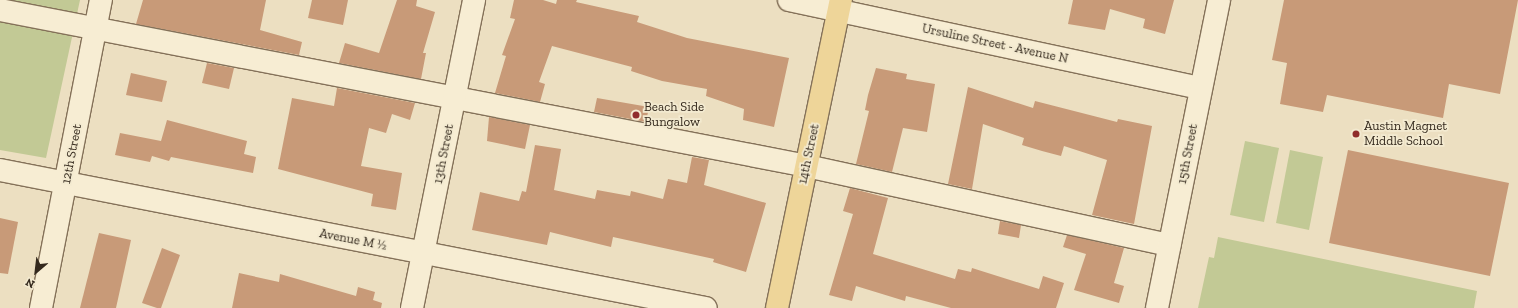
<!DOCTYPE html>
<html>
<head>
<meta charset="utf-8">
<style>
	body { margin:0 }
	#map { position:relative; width:1518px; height:308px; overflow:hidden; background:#ecdfc1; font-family:"Zilla Slab",serif }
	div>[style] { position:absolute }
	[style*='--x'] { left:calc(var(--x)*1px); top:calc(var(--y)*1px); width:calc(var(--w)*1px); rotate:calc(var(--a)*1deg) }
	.green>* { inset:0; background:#c2c995 }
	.building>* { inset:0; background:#c89a78 }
	.roads { filter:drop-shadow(1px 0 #847159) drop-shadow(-1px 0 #847159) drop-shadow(0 1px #847159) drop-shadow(0 -1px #847159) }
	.minor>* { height:22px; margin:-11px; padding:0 11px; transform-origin:11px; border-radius:11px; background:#f7edd3 }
	.major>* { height:22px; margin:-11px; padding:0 11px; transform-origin:11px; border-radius:11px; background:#eed599 }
	.dots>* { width:11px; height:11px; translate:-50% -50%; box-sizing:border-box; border:2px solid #f3ead0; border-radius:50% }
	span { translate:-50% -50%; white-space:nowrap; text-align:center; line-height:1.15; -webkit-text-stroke:3.5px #f3ead0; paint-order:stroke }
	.street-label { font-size:13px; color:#34291d }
	.poi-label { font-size:13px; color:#34291d }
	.left { translate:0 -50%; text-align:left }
	.north { position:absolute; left:16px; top:252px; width:40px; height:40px; -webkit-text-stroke:3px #f3ead0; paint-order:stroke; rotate:208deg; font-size:11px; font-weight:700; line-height:16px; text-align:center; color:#34291d }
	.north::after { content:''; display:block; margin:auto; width:14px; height:18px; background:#34291d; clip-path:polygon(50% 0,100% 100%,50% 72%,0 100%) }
</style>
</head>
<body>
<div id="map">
	<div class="green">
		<div style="clip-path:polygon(0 0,80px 0,46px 158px,0 150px)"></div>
		<div style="clip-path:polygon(1245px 141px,1279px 148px,1264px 222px,1230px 215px)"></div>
		<div style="clip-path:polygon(1290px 150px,1323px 157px,1309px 230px,1276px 223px)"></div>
		<div style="clip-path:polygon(1218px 237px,1477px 291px,1474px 308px,1198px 308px,1209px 257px,1214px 258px)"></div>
	</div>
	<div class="building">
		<div style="clip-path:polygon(143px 0,266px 0,260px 30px,302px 42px,299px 55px,136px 24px)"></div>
		<div style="clip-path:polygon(312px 0,348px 0,343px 25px,308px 18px)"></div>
		<div style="clip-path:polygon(397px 0,417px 0,416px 6px,435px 12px,423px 53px,426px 53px,421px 79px,339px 63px,345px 43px,379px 53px)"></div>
		<div style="clip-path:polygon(514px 0,543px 0,556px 4px,557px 0,577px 0,576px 2px,639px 16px,637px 22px,687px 38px,789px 58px,774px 127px,743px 120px,744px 109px,706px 96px,707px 89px,662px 81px,631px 71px,632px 67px,552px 46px,539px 82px,545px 84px,540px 102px,495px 93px,506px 56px,502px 55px,515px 19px,510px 18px)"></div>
		<div style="clip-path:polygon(1073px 0,1174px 0,1165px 34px,1143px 28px,1145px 19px,1110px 9px,1105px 30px,1068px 24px)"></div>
		<div style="clip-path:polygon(1284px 0,1518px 0,1500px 94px,1449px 84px,1443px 118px,1327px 95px,1323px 112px,1280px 104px,1287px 63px,1272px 60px)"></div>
		<div style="clip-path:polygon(207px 63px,234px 68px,229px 89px,202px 83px)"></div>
		<div style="clip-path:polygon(876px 68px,907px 74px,906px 79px,935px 84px,927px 132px,903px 128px,892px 172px,856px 164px,869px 111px,865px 110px,868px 95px)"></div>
		<div style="clip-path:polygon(131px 73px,167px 81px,162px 102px,126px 95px)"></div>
		<div style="clip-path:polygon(968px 87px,1033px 108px,1035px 101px,1117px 122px,1118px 119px,1152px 126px,1134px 224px,1092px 215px,1107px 160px,1064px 146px,1061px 156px,1042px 151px,1022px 145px,1024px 138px,983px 124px,972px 189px,948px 184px)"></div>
		<div style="clip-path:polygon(337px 88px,415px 103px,410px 120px,392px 114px,386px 133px,369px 128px,361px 166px,402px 173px,396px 210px,371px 206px,373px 194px,278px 169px,292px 98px,334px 106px)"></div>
		<div style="clip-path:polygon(597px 98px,649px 107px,646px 122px,594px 112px)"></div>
		<div style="clip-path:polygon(489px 117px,530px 125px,525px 149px,487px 141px)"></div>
		<div style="clip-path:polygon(167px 120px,247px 141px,244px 154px,256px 157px,253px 173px,171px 157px,169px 161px,152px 156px,150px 162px,115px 155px,120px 133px,161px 141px)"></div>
		<div style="clip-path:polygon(535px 145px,561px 149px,554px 190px,595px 199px,597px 190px,630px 196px,631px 191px,663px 199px,668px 179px,687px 183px,692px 157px,709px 160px,704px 185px,766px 203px,746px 272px,713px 262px,714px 259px,613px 237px,611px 247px,550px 232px,547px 245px,472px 230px,480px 192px,519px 201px,522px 191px,526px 192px)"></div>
		<div style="clip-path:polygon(1348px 150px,1509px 183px,1490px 276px,1329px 243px)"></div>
		<div style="clip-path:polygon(850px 188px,888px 198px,873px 254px,955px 279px,958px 269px,971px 272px,972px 268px,1039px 289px,1043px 276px,1064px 283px,1056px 308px,951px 308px,906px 296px,905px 301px,856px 286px,852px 301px,829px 295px,853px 214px,843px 211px)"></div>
		<div style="clip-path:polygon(0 218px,18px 222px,8px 274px,0 273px)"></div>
		<div style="clip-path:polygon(1000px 221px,1021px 225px,1019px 238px,998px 234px)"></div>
		<div style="clip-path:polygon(99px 233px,131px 240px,116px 308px,80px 308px)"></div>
		<div style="clip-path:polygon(1067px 235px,1124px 248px,1114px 283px,1124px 286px,1119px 303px,1074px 290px,1086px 254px,1063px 247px)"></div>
		<div style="clip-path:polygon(162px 248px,180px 255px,161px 308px,157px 308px,142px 303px)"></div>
		<div style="clip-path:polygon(239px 273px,279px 282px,280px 274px,356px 296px,358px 287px,375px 292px,373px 300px,382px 303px,381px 308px,232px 308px)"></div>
	</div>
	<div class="roads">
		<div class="minor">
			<div style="--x:789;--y:0;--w:421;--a:12.1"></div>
			<div style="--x:0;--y:10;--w:822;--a:10.94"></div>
			<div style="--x:807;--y:166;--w:371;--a:12.3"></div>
			<div style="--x:0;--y:170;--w:719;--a:11.06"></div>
			<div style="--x:41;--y:308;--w:314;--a:-79"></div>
			<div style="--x:412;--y:308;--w:314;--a:-78.6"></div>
			<div style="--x:1157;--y:308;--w:314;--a:-78.6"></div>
		</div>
		<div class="major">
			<div style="--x:777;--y:308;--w:315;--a:-78.3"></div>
		</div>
	</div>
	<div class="dots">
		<div style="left:636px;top:115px;background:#902d2c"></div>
		<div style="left:1356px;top:134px;background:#902d2c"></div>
	</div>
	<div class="street-label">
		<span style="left:995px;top:44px;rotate:12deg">Ursuline Street - Avenue N</span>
		<span style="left:72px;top:154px;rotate:-79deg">12th Street</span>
		<span style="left:444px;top:154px;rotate:-79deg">13th Street</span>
		<span style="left:809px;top:154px;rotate:-78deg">14th Street</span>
		<span style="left:1188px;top:154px;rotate:-79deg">15th Street</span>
		<span style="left:353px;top:240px;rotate:11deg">Avenue M ½</span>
	</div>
	<div class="poi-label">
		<span class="left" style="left:644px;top:115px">Beach Side<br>Bungalow</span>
		<span class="left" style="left:1364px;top:134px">Austin Magnet<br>Middle School</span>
	</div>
	<div class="north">N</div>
</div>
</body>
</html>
